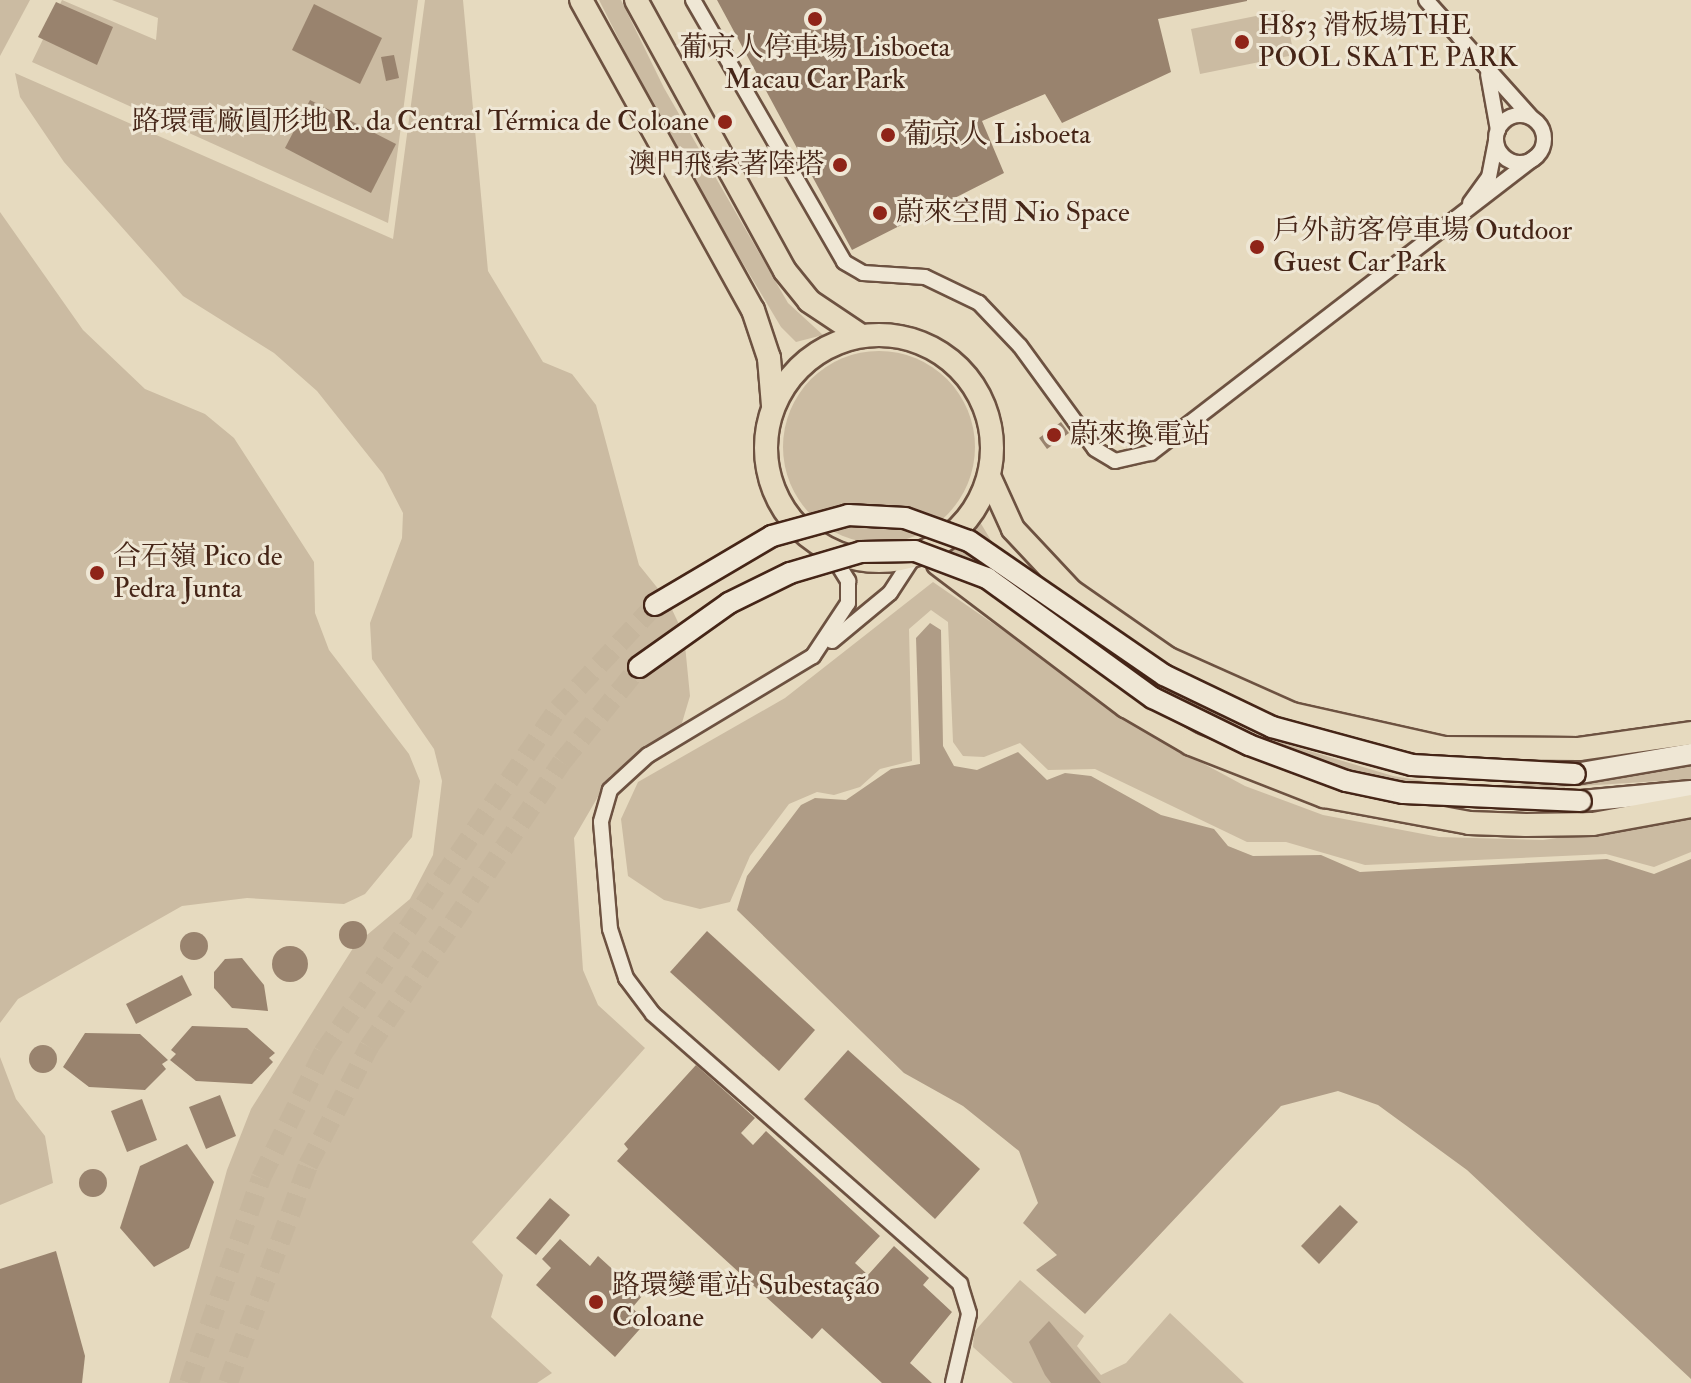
<!DOCTYPE html>
<html>
<head>
<meta charset="utf-8">
<style>
	body { margin:0 }
	#map { position:relative; width:1691px; height:1383px; overflow:hidden; background:#e6dabf; font-family:"IM FELL Double Pica","Noto Serif SC",serif }
	div>[style] { position:absolute }
	[style*='--x'] { left:calc(var(--x)*1px); top:calc(var(--y)*1px); width:calc(var(--w)*1px); rotate:calc(var(--a)*1deg) }
	.green>* { inset:0; background:#cbbba2 }
	.round { border-radius:50% }
	.water>* { inset:0; background:#af9c86 }
	.building>* { inset:0; background:#99836e }
	.secondary-tunnel>* { height:20px; margin-top:-10px; transform-origin:0; background:repeating-linear-gradient(90deg,#c6b69d 0 20px,transparent 0 30px) }
	.roads { filter:drop-shadow(2px 0 #6d5241) drop-shadow(-2px 0 #6d5241) drop-shadow(0 2px #6d5241) drop-shadow(0 -2px #6d5241) }
	.minor>* { height:14px; margin:-7px; padding:0 7px; transform-origin:7px; border-radius:7px; background:#efe7d5 }
	.minor>.ring { margin:-7px; padding:0; box-sizing:content-box; background:none; border:14px solid #efe7d5; border-radius:50% }
	.secondary>* { height:20px; margin:-10px; padding:0 10px; transform-origin:10px; border-radius:10px; background:#efe7d5 }
	.primary>* { height:22px; margin:-11px; padding:0 11px; transform-origin:11px; border-radius:11px; background:#e6dabf }
	.primary>.ring { margin:-11px; padding:0; box-sizing:content-box; background:none; border:22px solid #e6dabf; border-radius:50% }
	.bridges { filter:drop-shadow(2px 0 #452517) drop-shadow(-2px 0 #452517) drop-shadow(0 2px #452517) drop-shadow(0 -2px #452517) }
	.secondary-bridge>* { height:20px; margin:-10px; padding:0 10px; transform-origin:10px; border-radius:10px; background:#efe7d5 }
	.dots>* { width:22px; height:22px; translate:-50% -50%; box-sizing:border-box; border:4px solid #efe7d5; border-radius:50% }
	span { translate:-50% -50%; white-space:nowrap; text-align:center; line-height:1.15; -webkit-text-stroke:6px #efe7d5; paint-order:stroke }
	.poi-label { font-size:28px; color:#452517 }
	.left { translate:0 -50%; text-align:left }
	.right { translate:-100% -50%; text-align:right }
</style>
</head>
<body>
<div id="map">
	<div class="green">
		<div style="clip-path:polygon(0 0,30px 0,0 56px)"></div>
		<div style="clip-path:polygon(62px 0,156px 40px,158px 18px,112px 0,418px 0,388px 223px,32px 62px)"></div>
		<div style="clip-path:polygon(425px 0,463px 0,488px 271px,543px 362px,572px 374px,596px 405px,639px 565px,668px 601px,684px 635px,690px 696px,679px 733px,610px 776px,574px 838px,583px 970px,598px 1005px,645px 1048px,472px 1242px,503px 1275px,491px 1317px,552px 1373px,537px 1383px,169px 1383px,227px 1170px,251px 1109px,355px 945px,410px 899px,433px 855px,442px 781px,434px 749px,372px 659px,370px 623px,402px 538px,403px 513px,383px 474px,317px 391px,274px 353px,183px 296px,64px 162px,20px 97px,15px 73px,393px 239px)"></div>
		<div style="clip-path:polygon(599px 0,621px 0,664px 88px,788px 303px,823px 335px,796px 342px,781px 327px,674px 148px)"></div>
		<div style="clip-path:polygon(1285px 10px,1294px 55px,1200px 74px,1191px 29px)"></div>
		<div style="clip-path:polygon(0 212px,83px 330px,145px 389px,205px 414px,234px 438px,314px 562px,315px 613px,329px 650px,409px 754px,420px 781px,412px 837px,365px 894px,344px 904px,247px 898px,182px 906px,18px 999px,0 1023px)"></div>
		<div class="round" style="left:783px;top:351px;width:192px;height:192px"></div>
		<div style="clip-path:polygon(980px 522px,1010px 572px,1104px 653px,1256px 735px,1393px 776px,1455px 786px,1582px 783px,1691px 764px,1691px 779px,1565px 787px,1561px 808px,1434px 802px,1154px 707px,1060px 644px,947px 553px)"></div>
		<div style="clip-path:polygon(933px 582px,1167px 744px,1245px 786px,1323px 815px,1439px 837px,1543px 840px,1691px 819px,1691px 852px,1654px 867px,1606px 854px,1365px 865px,1286px 842px,1247px 842px,1095px 769px,1048px 770px,1020px 743px,984px 757px,963px 756px,953px 742px,948px 622px,931px 610px,909px 629px,912px 761px,880px 769px,860px 787px,834px 795px,817px 792px,789px 804px,750px 856px,730px 902px,700px 909px,664px 900px,628px 876px,621px 819px,638px 782px,785px 698px)"></div>
		<div style="clip-path:polygon(0 1057px,16px 1099px,45px 1136px,53px 1183px,0 1205px)"></div>
		<div style="clip-path:polygon(1020px 1280px,1084px 1336px,1077px 1346px,1101px 1375px,1126px 1363px,1170px 1313px,1244px 1383px,1013px 1383px,973px 1347px,974px 1332px)"></div>
	</div>
	<div class="water">
		<div style="clip-path:polygon(930px 623px,941px 630px,943px 746px,954px 766px,977px 770px,1018px 752px,1047px 780px,1065px 773px,1091px 776px,1161px 815px,1214px 829px,1228px 846px,1253px 856px,1321px 855px,1360px 872px,1607px 859px,1654px 874px,1691px 859px,1691px 1379px,1467px 1170px,1378px 1105px,1338px 1091px,1281px 1106px,1085px 1314px,1036px 1270px,1057px 1255px,1023px 1223px,1038px 1203px,1019px 1151px,963px 1106px,904px 1073px,737px 910px,747px 876px,801px 805px,815px 798px,846px 800px,891px 769px,920px 764px,916px 638px)"></div>
		<div style="clip-path:polygon(1049px 1321px,1101px 1383px,1051px 1383px,1045px 1375px,1029px 1342px)"></div>
	</div>
	<div class="building">
		<div style="clip-path:polygon(717px 0,1247px 0,1247px 1px,1158px 19px,1171px 72px,1062px 123px,1045px 94px,982px 121px,1004px 173px,852px 250px)"></div>
		<div style="clip-path:polygon(56px 2px,113px 27px,97px 65px,38px 37px)"></div>
		<div style="clip-path:polygon(314px 4px,382px 38px,360px 84px,292px 50px)"></div>
		<div style="clip-path:polygon(394px 55px,399px 78px,386px 81px,381px 57px)"></div>
		<div style="clip-path:polygon(310px 100px,396px 144px,371px 193px,285px 148px)"></div>
		<div style="clip-path:polygon(1061px 422px,1069px 433px,1047px 449px,1039px 438px)"></div>
		<div class="round" style="left:339px;top:921px;width:28px;height:28px"></div>
		<div style="clip-path:polygon(707px 931px,815px 1030px,779px 1071px,670px 972px)"></div>
		<div class="round" style="left:180px;top:932px;width:28px;height:28px"></div>
		<div class="round" style="left:272px;top:946px;width:36px;height:36px"></div>
		<div style="clip-path:polygon(242px 958px,264px 985px,268px 1011px,232px 1008px,214px 988px,214px 972px,225px 959px)"></div>
		<div style="clip-path:polygon(182px 975px,192px 995px,136px 1024px,126px 1004px)"></div>
		<div style="clip-path:polygon(192px 1026px,247px 1028px,275px 1053px,269px 1058px,273px 1062px,252px 1084px,196px 1081px,170px 1060px,176px 1054px,171px 1050px)"></div>
		<div style="clip-path:polygon(85px 1033px,140px 1034px,168px 1060px,162px 1064px,166px 1069px,145px 1090px,89px 1087px,63px 1067px)"></div>
		<div class="round" style="left:29px;top:1045px;width:28px;height:28px"></div>
		<div style="clip-path:polygon(848px 1050px,980px 1169px,935px 1219px,804px 1099px)"></div>
		<div style="clip-path:polygon(696px 1065px,755px 1118px,741px 1133px,753px 1145px,766px 1131px,880px 1236px,855px 1263px,868px 1275px,894px 1246px,929px 1278px,923px 1285px,952px 1312px,910px 1363px,932px 1383px,882px 1383px,822px 1328px,812px 1339px,617px 1161px,628px 1149px,624px 1144px)"></div>
		<div style="clip-path:polygon(220px 1095px,236px 1136px,206px 1149px,189px 1107px)"></div>
		<div style="clip-path:polygon(142px 1099px,157px 1140px,127px 1152px,111px 1111px)"></div>
		<div style="clip-path:polygon(187px 1144px,214px 1182px,189px 1248px,154px 1267px,120px 1228px,140px 1166px)"></div>
		<div class="round" style="left:79px;top:1169px;width:28px;height:28px"></div>
		<div style="clip-path:polygon(550px 1198px,570px 1215px,536px 1255px,516px 1238px)"></div>
		<div style="clip-path:polygon(1340px 1205px,1358px 1222px,1319px 1264px,1301px 1246px)"></div>
		<div style="clip-path:polygon(560px 1239px,590px 1266px,598px 1256px,642px 1296px,632px 1308px,647px 1321px,615px 1357px,536px 1285px,551px 1268px,542px 1259px)"></div>
		<div style="clip-path:polygon(56px 1251px,85px 1356px,82px 1383px,0 1383px,0 1269px)"></div>
	</div>
	<div class="secondary-tunnel">
		<div style="--x:189;--y:1383;--w:217;--a:-70.6"></div>
		<div style="--x:261;--y:1178;--w:140;--a:-63.6"></div>
		<div style="--x:323;--y:1053;--w:417;--a:-55.7"></div>
		<div style="--x:558;--y:709;--w:142;--a:-47"></div>
		<div style="--x:228;--y:1383;--w:232;--a:-69.8"></div>
		<div style="--x:308;--y:1165;--w:133;--a:-62.7"></div>
		<div style="--x:369;--y:1047;--w:344;--a:-55.9"></div>
		<div style="--x:562;--y:762;--w:122;--a:-51"></div>
	</div>
	<div class="roads">
		<div class="minor">
			<div style="--x:693;--y:0;--w:302;--a:60"></div>
			<div style="--x:844;--y:262;--w:22;--a:30"></div>
			<div style="--x:863;--y:273;--w:62;--a:3.7"></div>
			<div style="--x:925;--y:277;--w:60;--a:25.7"></div>
			<div style="--x:979;--y:303;--w:59;--a:46.4"></div>
			<div style="--x:1020;--y:346;--w:127;--a:53.9"></div>
			<div style="--x:1095;--y:449;--w:23;--a:31"></div>
			<div style="--x:1115;--y:461;--w:37;--a:-13"></div>
			<div style="--x:1151;--y:453;--w:486;--a:-37.6"></div>
			<div style="--x:1426;--y:0;--w:157;--a:48.1"></div>
			<div style="--x:1488;--y:74;--w:57;--a:79.9"></div>
			<div class="ring" style="left:1496px;top:115px;width:34px;height:34px"></div>
			<div style="--x:1470;--y:203;--w:32;--a:-54"></div>
			<div style="--x:1489;--y:177;--w:36;--a:-79"></div>
			<div style="--x:832;--y:555;--w:31;--a:58"></div>
			<div style="--x:848;--y:581;--w:22;--a:90"></div>
			<div style="--x:848;--y:603;--w:64;--a:123.4"></div>
			<div style="--x:813;--y:656;--w:192;--a:149"></div>
			<div style="--x:648;--y:755;--w:52;--a:137.4"></div>
			<div style="--x:610;--y:790;--w:33;--a:106"></div>
			<div style="--x:601;--y:822;--w:107;--a:85.2"></div>
			<div style="--x:610;--y:929;--w:52;--a:71.9"></div>
			<div style="--x:626;--y:978;--w:45;--a:53.1"></div>
			<div style="--x:653;--y:1014;--w:409;--a:41.3"></div>
			<div style="--x:960;--y:1284;--w:31;--a:73"></div>
			<div style="--x:969;--y:1314;--w:71;--a:103.1"></div>
			<div style="--x:832;--y:641;--w:75;--a:-39.6"></div>
			<div style="--x:890;--y:593;--w:44;--a:-57"></div>
		</div>
		<div class="secondary">
			<div style="--x:1575;--y:774;--w:118;--a:-9.8"></div>
			<div style="--x:1581;--y:801;--w:110;--a:-5.2"></div>
		</div>
		<div class="primary">
			<div style="--x:581;--y:0;--w:355;--a:61"></div>
			<div style="--x:753;--y:310;--w:51;--a:71.6"></div>
			<div style="--x:769;--y:358;--w:48;--a:85.2"></div>
			<div style="--x:636;--y:0;--w:309;--a:61.2"></div>
			<div style="--x:785;--y:271;--w:38;--a:51"></div>
			<div style="--x:809;--y:301;--w:61;--a:33.7"></div>
			<div class="ring" style="left:766px;top:335px;width:204px;height:204px"></div>
			<div style="--x:989;--y:476;--w:58;--a:65.6"></div>
			<div style="--x:1013;--y:529;--w:85;--a:46.9"></div>
			<div style="--x:1071;--y:591;--w:119;--a:34.8"></div>
			<div style="--x:1169;--y:659;--w:135;--a:24.1"></div>
			<div style="--x:1292;--y:714;--w:156;--a:12.6"></div>
			<div style="--x:1444;--y:748;--w:135;--a:0.4"></div>
			<div style="--x:1579;--y:749;--w:113;--a:-8.1"></div>
			<div style="--x:938;--y:564;--w:236;--a:37.1"></div>
			<div style="--x:1126;--y:706;--w:75;--a:30.3"></div>
			<div style="--x:1191;--y:744;--w:143;--a:21.4"></div>
			<div style="--x:1324;--y:796;--w:147;--a:10.5"></div>
			<div style="--x:1469;--y:823;--w:57;--a:2"></div>
			<div style="--x:1526;--y:825;--w:67;--a:-0.9"></div>
			<div style="--x:1593;--y:824;--w:100;--a:-10.4"></div>
		</div>
	</div>
	<div class="bridges">
		<div class="secondary-bridge">
			<div style="--x:655;--y:605;--w:136;--a:-30.5"></div>
			<div style="--x:772;--y:536;--w:79;--a:-15.4"></div>
			<div style="--x:848;--y:515;--w:57;--a:3"></div>
			<div style="--x:905;--y:518;--w:68;--a:19.8"></div>
			<div style="--x:969;--y:541;--w:237;--a:34.5"></div>
			<div style="--x:1164;--y:675;--w:120;--a:25.7"></div>
			<div style="--x:1272;--y:727;--w:145;--a:15.2"></div>
			<div style="--x:1412;--y:765;--w:163;--a:3.2"></div>
			<div style="--x:639;--y:667;--w:110;--a:-35.4"></div>
			<div style="--x:729;--y:603;--w:68;--a:-26.2"></div>
			<div style="--x:790;--y:573;--w:74;--a:-16.5"></div>
			<div style="--x:861;--y:552;--w:54;--a:-1.1"></div>
			<div style="--x:915;--y:551;--w:77;--a:20.6"></div>
			<div style="--x:987;--y:578;--w:205;--a:35.9"></div>
			<div style="--x:1153;--y:698;--w:107;--a:26.1"></div>
			<div style="--x:1249;--y:745;--w:103;--a:20.4"></div>
			<div style="--x:1346;--y:781;--w:58;--a:11.9"></div>
			<div style="--x:1403;--y:793;--w:178;--a:2.6"></div>
		</div>
	</div>
	<div class="dots">
		<div style="left:815px;top:19px;background:#8f2418"></div>
		<div style="left:1242px;top:42px;background:#8f2418"></div>
		<div style="left:725px;top:122px;background:#8f2418"></div>
		<div style="left:888px;top:135px;background:#8f2418"></div>
		<div style="left:840px;top:165px;background:#8f2418"></div>
		<div style="left:880px;top:213px;background:#8f2418"></div>
		<div style="left:1257px;top:247px;background:#8f2418"></div>
		<div style="left:1054px;top:435px;background:#8f2418"></div>
		<div style="left:97px;top:573px;background:#8f2418"></div>
		<div style="left:596px;top:1302px;background:#8f2418"></div>
	</div>
	<div class="poi-label">
		<span class="left" style="left:1258px;top:42px">H853 滑板場THE<br>POOL SKATE PARK</span>
		<span style="left:815px;top:64px">葡京人停車場 Lisboeta<br>Macau Car Park</span>
		<span class="right" style="left:709px;top:122px">路環電廠圓形地 R. da Central Térmica de Coloane</span>
		<span class="left" style="left:904px;top:135px">葡京人 Lisboeta</span>
		<span class="right" style="left:824px;top:165px">澳門飛索著陸塔</span>
		<span class="left" style="left:896px;top:213px">蔚來空間 Nio Space</span>
		<span class="left" style="left:1273px;top:247px">戶外訪客停車場 Outdoor<br>Guest Car Park</span>
		<span class="left" style="left:1070px;top:435px">蔚來換電站</span>
		<span class="left" style="left:113px;top:573px">合石嶺 Pico de<br>Pedra Junta</span>
		<span class="left" style="left:612px;top:1302px">路環變電站 Subestação<br>Coloane</span>
	</div>
</div>
</body>
</html>
